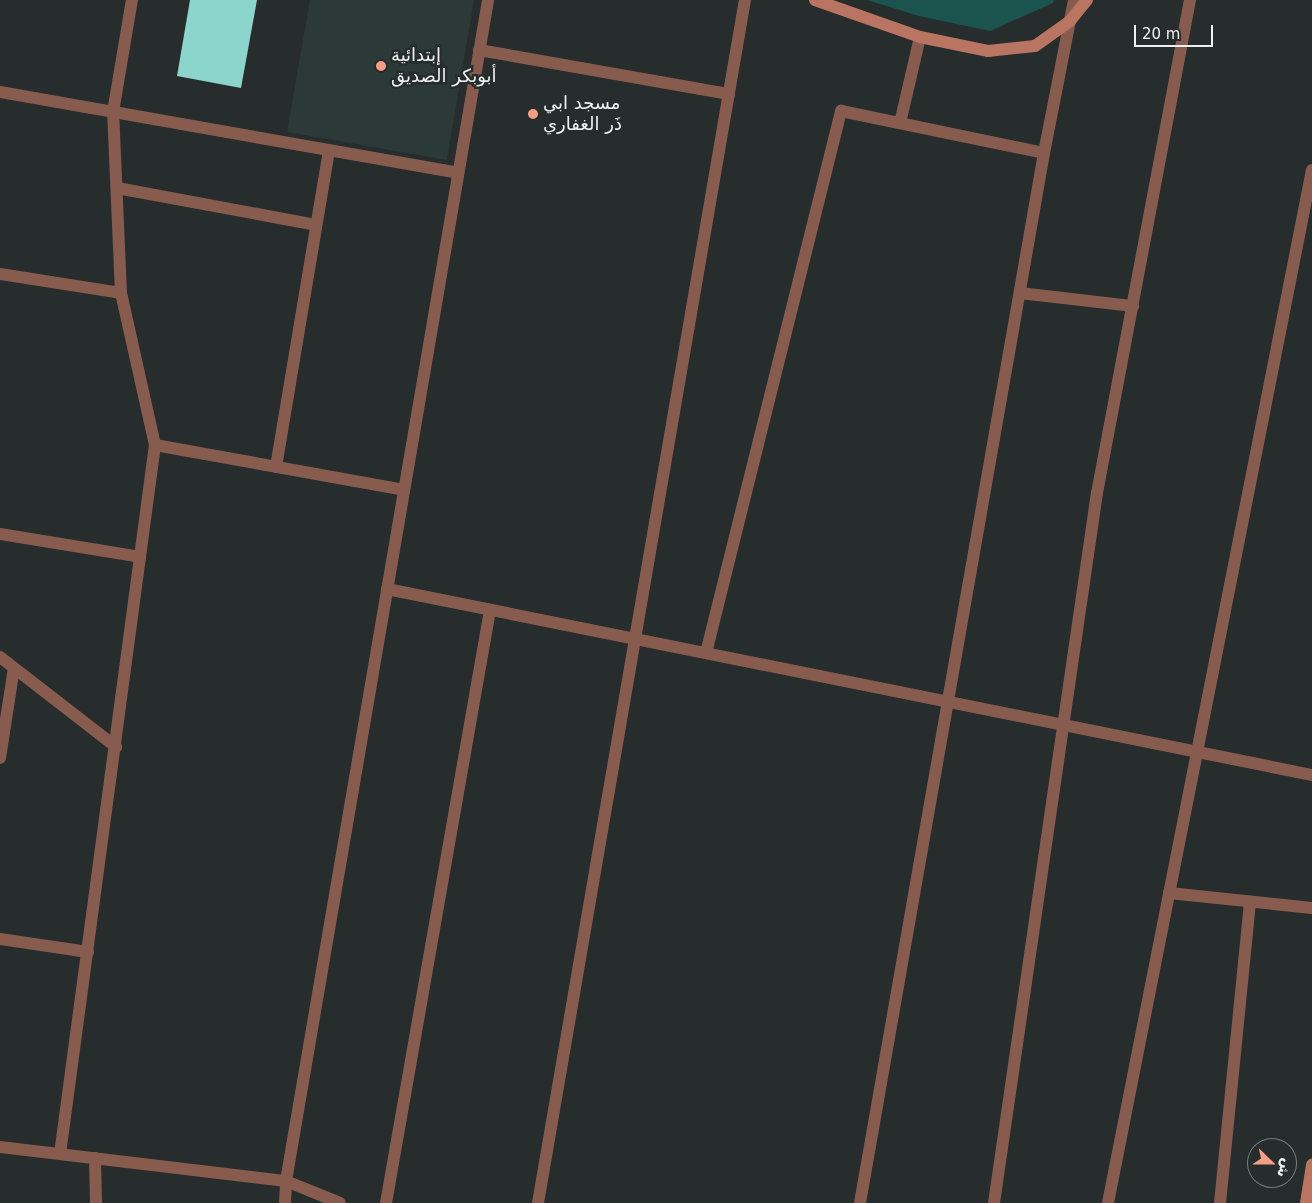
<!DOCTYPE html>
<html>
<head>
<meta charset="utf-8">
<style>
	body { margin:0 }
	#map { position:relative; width:1312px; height:1203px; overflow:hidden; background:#272d2c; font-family:"DejaVu Sans","Noto Naskh Arabic",sans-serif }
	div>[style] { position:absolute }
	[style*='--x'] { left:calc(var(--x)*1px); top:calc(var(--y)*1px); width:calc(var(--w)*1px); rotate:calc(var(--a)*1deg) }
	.built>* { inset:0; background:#2b3937 }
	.green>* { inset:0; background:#1b534e }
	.building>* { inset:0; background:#8bd5cc }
	.street>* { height:12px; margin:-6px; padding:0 6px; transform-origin:6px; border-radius:6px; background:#875c4f }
	.secondary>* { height:12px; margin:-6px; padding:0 6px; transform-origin:6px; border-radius:6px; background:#ba7562 }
	.dots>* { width:14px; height:14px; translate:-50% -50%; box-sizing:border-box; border:2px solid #272d2c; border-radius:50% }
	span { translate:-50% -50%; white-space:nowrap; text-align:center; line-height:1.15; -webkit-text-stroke:5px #272d2c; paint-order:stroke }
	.poi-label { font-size:18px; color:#eef2f1 }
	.left { translate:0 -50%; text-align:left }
	.north { position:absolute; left:1247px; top:1138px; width:50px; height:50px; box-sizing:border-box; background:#272d2c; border:1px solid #777c7b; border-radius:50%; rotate:112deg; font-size:14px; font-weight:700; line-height:20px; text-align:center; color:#eef2f1 }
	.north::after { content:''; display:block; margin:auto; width:18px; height:22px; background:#f49e86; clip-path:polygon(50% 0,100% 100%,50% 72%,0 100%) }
	.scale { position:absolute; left:1134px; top:25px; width:79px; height:22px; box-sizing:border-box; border:2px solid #eef2f1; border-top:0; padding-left:6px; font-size:15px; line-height:18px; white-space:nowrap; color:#eef2f1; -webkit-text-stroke:4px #272d2c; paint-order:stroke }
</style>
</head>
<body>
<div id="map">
	<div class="built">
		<div style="clip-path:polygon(310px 0,474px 0,447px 160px,287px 132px)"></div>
	</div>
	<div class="green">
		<div style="clip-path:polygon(867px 0,1054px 0,1053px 3px,990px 31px,919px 16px)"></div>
	</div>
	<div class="building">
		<div style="clip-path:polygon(190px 0,257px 0,241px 88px,177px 76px)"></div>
	</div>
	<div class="street">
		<div style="--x:479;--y:50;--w:254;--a:10"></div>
		<div style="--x:0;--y:92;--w:465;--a:10"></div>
		<div style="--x:900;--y:123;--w:88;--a:-76.9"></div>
		<div style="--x:117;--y:188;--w:202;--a:10.5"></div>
		<div style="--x:0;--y:274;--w:122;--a:8.9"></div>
		<div style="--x:1020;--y:293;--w:114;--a:6.6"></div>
		<div style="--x:155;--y:445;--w:253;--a:10.2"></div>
		<div style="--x:276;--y:467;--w:321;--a:-80.5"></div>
		<div style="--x:0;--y:534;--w:142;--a:9.3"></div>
		<div style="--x:387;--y:589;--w:944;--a:11.37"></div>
		<div style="--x:706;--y:653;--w:559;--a:-76.01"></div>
		<div style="--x:841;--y:111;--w:207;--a:11.7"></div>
		<div style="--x:0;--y:657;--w:147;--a:37.8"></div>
		<div style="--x:0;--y:758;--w:91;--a:-81.2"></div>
		<div style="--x:1169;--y:893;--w:144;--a:6"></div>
		<div style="--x:0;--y:939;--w:89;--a:8.4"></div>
		<div style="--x:0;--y:1147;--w:288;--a:6.8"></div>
		<div style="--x:286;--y:1181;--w:58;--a:22.2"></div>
		<div style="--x:60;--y:1154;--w:715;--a:-82.37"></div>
		<div style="--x:155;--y:445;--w:156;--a:-102.6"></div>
		<div style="--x:121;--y:293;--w:181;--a:-92.5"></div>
		<div style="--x:113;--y:112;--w:114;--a:-80.4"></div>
		<div style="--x:95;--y:1158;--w:45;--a:88.7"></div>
		<div style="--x:285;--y:1203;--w:22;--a:-87"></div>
		<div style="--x:286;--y:1181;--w:1198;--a:-80.29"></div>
		<div style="--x:386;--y:1203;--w:602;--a:-80.05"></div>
		<div style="--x:538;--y:1203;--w:1221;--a:-80.24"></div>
		<div style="--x:860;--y:1203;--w:1066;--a:-80.06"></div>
		<div style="--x:1044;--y:153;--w:156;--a:-78.9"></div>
		<div style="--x:994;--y:1203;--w:717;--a:-81.75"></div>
		<div style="--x:1097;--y:493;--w:502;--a:-79.32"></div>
		<div style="--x:1108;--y:1203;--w:1053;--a:-78.83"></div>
		<div style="--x:1220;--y:1203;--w:303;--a:-84.3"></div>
	</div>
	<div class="secondary">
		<div style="--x:815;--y:0;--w:111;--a:19.4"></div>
		<div style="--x:920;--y:37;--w:69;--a:11.6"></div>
		<div style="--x:988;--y:51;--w:47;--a:-6.1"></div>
		<div style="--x:1035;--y:46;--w:43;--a:-35.5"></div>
		<div style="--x:1070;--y:21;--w:27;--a:-51"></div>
		<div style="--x:1306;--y:1203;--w:39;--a:-81"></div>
	</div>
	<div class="dots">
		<div style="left:381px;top:66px;background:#f49e86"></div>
		<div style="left:533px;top:114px;background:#f49e86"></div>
	</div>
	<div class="poi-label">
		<span class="left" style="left:391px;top:66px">إبتدائية<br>أبوبكر الصديق</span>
		<span class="left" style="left:543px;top:114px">مسجد ابي<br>ذَر الغفاري</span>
	</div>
	<div class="north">ش</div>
	<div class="scale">20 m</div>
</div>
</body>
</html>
